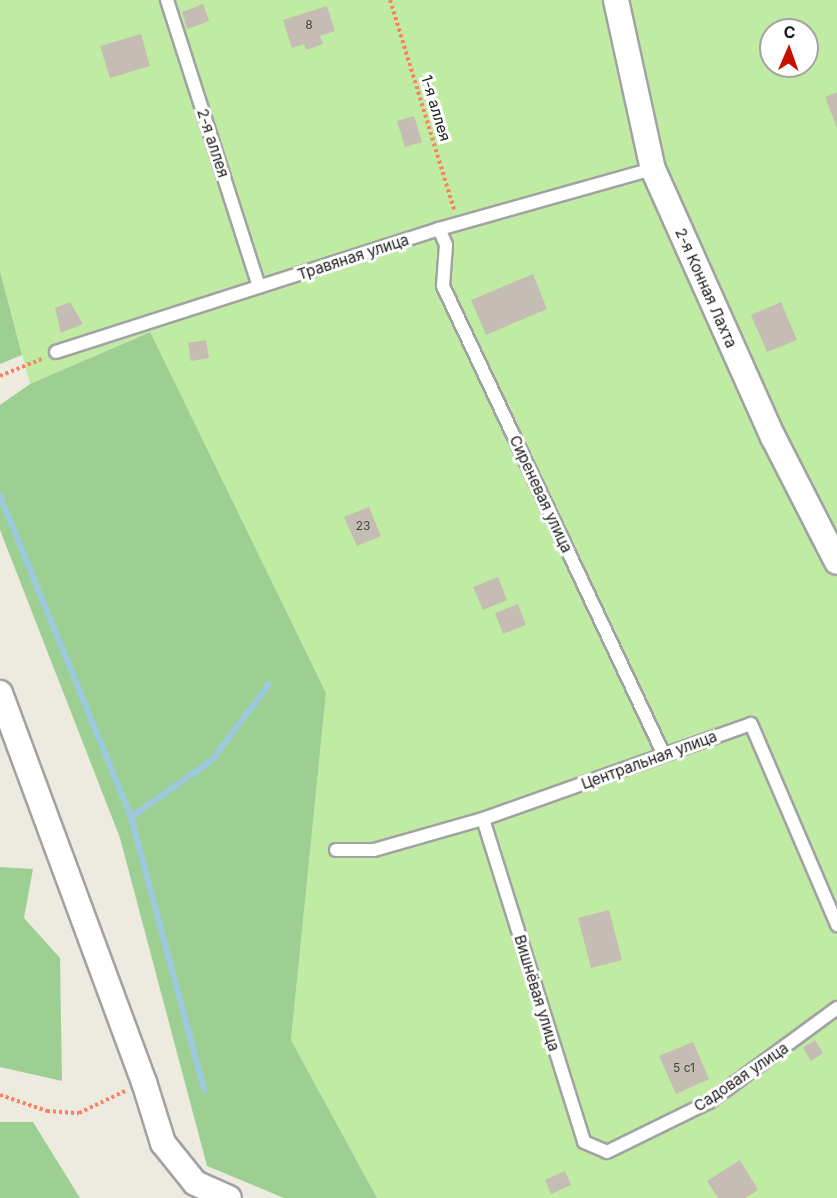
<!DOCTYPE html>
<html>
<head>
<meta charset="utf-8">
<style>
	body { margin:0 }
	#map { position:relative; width:837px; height:1198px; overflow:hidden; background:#edeae0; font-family:Inter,sans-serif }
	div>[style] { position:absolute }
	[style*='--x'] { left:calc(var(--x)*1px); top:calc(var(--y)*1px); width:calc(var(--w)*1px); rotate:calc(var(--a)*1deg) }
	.grass>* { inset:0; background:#bfeba2 }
	.forest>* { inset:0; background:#9ecf92 }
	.stream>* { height:6px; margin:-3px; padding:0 3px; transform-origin:3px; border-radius:3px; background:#9dc9de }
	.building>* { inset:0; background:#c5bdb3 }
	.path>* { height:4px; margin-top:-2px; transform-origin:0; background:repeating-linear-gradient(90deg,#ff7f5f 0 3px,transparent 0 6px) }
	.roads { filter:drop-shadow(2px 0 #a2a2a2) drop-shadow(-2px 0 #a2a2a2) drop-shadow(0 2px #a2a2a2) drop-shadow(0 -2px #a2a2a2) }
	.lane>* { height:12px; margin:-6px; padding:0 6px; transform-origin:6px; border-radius:6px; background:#fff }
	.street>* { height:24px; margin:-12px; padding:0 12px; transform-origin:12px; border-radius:12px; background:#fff }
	span { translate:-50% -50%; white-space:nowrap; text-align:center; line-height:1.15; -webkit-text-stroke:6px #fff; paint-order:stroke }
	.number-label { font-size:12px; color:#464441 }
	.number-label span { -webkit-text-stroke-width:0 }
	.street-label { font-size:15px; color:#1b1b1b }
	.north { position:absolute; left:759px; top:18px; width:60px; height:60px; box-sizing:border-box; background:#fff; border:2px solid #a4a4a4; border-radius:50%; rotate:2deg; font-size:16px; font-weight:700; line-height:24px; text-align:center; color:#1b1b1b }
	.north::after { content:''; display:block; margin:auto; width:21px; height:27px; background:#c61300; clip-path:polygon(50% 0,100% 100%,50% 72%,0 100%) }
</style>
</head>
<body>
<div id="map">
	<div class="grass">
		<div style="clip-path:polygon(evenodd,0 0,837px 0,837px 1198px,377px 1198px,291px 1040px,326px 693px,149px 332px,30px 384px,0 271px,0 0,771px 30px,807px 30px,807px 66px,771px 66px,771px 30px)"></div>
	</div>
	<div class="forest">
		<div style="clip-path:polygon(0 271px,22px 355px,0 364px)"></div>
		<div style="clip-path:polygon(150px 332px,326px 693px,291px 1040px,377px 1198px,284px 1198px,207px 1166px,120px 838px,0 530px,0 405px,30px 384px)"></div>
		<div style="clip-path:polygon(0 867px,33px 869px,24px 918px,60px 958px,62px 1081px,0 1067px)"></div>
		<div style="clip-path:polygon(0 1122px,33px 1122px,80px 1198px,0 1198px)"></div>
	</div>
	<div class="stream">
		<div style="--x:0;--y:496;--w:347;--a:67.8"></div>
		<div style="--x:131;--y:817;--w:282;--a:75"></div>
		<div style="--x:131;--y:817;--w:99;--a:-35.1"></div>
		<div style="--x:212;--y:760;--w:95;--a:-53.1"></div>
	</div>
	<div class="building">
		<div style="clip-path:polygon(203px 4px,209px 21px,187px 29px,182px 12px)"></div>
		<div style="clip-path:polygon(327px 6px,335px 31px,320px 36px,323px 44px,306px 50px,304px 44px,292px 48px,283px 20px)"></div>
		<div style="clip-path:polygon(141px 34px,150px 66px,110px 78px,100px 46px)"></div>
		<div style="clip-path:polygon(837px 92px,837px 128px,825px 97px)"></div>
		<div style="clip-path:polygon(414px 116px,422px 142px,405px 147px,397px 121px)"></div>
		<div style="clip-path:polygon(533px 274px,547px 309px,486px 335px,471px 300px)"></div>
		<div style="clip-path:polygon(70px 302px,83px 324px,61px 333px,55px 308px)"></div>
		<div style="clip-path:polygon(781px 302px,797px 340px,767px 352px,751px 315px)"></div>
		<div style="clip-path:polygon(206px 340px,209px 358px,191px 361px,188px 343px)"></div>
		<div style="clip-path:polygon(369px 507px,381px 536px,357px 546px,344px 517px)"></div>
		<div style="clip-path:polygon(498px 577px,507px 600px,483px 610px,473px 587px)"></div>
		<div style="clip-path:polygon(518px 604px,526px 625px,503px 634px,495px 613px)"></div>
		<div style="clip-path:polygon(609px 910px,622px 960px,591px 968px,578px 918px)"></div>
		<div style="clip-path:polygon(815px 1040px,823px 1053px,811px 1061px,803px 1048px)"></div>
		<div style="clip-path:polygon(693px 1042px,709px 1079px,676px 1094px,659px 1056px)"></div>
		<div style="clip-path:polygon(740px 1160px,758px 1190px,745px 1198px,718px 1198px,707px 1181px)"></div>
		<div style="clip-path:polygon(565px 1171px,571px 1185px,551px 1194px,545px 1180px)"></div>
	</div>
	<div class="path">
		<div style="--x:390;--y:0;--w:219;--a:73"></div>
		<div style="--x:0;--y:376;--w:48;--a:-22.2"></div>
		<div style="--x:0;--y:1095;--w:50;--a:18.8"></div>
		<div style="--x:47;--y:1111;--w:32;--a:4"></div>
		<div style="--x:79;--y:1113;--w:51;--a:-25.6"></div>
	</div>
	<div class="roads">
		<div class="lane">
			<div style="--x:167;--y:0;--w:301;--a:72.2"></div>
			<div style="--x:439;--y:229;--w:17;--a:66"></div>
			<div style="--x:446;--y:245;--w:41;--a:94.2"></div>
			<div style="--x:443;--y:286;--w:518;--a:64.77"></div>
			<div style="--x:56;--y:352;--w:402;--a:-17.8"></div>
			<div style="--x:439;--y:229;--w:222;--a:-15.7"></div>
			<div style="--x:483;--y:819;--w:338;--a:72.6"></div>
			<div style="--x:584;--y:1142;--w:25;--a:23"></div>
			<div style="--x:607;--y:1152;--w:114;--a:-26.1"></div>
			<div style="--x:709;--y:1102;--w:159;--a:-36.3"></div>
			<div style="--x:336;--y:850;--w:38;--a:0"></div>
			<div style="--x:374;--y:850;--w:113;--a:-15.9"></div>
			<div style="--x:483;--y:819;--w:284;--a:-19.5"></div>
			<div style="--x:751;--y:724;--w:219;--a:66.8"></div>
		</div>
		<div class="street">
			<div style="--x:616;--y:0;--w:173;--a:77.7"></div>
			<div style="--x:653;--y:169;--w:294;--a:65.9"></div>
			<div style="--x:773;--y:437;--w:140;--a:62.9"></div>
			<div style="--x:0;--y:693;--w:415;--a:69.7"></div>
			<div style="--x:144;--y:1082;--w:64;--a:72.7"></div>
			<div style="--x:163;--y:1143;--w:51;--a:51.3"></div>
			<div style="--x:195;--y:1183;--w:37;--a:24"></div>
		</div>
	</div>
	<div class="number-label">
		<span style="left:309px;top:25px">8</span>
		<span style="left:363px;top:526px">23</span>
		<span style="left:684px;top:1068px">5 с1</span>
	</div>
	<div class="street-label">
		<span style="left:436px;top:108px;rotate:73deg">1-я аллея</span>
		<span style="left:213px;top:143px;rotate:72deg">2-я аллея</span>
		<span style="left:353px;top:257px;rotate:-18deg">Травяная улица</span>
		<span style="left:706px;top:288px;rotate:66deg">2-я Конная Лахта</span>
		<span style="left:541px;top:494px;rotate:65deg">Сиреневая улица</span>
		<span style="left:649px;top:760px;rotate:-20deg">Центральная улица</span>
		<span style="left:537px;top:993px;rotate:73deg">Вишнёвая улица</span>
		<span style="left:741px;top:1077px;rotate:-34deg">Садовая улица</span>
	</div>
	<div class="north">С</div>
</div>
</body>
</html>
